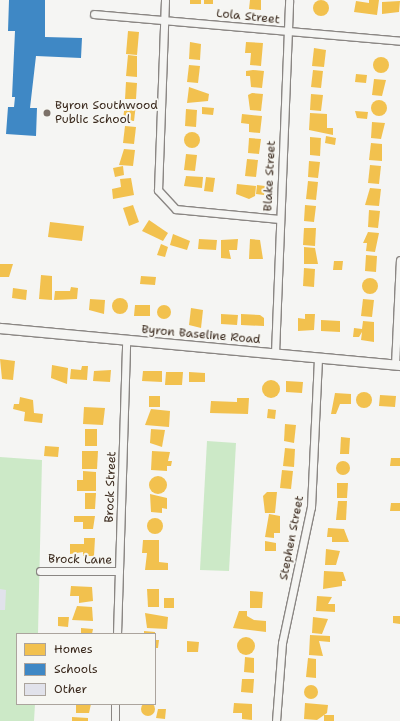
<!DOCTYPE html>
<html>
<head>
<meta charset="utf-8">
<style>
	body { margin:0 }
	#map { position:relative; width:400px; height:721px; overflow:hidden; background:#f5f5f3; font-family:"Shantell Sans",sans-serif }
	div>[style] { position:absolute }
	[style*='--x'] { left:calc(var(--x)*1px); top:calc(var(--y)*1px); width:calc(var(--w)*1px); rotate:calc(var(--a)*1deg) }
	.green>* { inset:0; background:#cce9c7 }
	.homes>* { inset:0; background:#f2c14e }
	.round { border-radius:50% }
	.schools>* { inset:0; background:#3f88c5 }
	.building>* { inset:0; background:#e1e2eb }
	.roads { filter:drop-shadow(1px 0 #8a8683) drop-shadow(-1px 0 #8a8683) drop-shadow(0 1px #8a8683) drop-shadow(0 -1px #8a8683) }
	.minor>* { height:7px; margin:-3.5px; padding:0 3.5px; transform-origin:3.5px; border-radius:3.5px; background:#f5f5f3 }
	.secondary>* { height:9px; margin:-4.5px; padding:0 4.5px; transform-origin:4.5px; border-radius:4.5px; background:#f5f5f3 }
	.dots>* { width:11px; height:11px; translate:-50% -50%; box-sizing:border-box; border:2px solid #f6f6f2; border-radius:50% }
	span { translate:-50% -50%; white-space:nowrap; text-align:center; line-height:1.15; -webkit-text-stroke:4px #f6f6f2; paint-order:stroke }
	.street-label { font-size:12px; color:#3b2a1e }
	.poi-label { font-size:12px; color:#3b2a1e }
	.left { translate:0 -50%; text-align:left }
	.legend { position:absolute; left:16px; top:633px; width:140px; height:72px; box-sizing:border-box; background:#f6f6f2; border:1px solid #aba49d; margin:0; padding:5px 7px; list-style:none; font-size:12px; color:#3b2a1e }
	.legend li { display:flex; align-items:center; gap:8px; height:20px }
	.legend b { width:20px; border:1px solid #aba49d }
</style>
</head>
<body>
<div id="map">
	<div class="green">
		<div style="clip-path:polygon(207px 441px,236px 443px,229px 571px,200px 570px)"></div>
		<div style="clip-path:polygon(0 457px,42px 460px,38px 634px,17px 634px,17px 704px,35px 704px,34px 721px,0 721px)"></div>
	</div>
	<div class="homes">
		<div style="clip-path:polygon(190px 0,201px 0,201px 4px,190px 4px)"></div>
		<div style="clip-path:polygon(204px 0,213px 0,213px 4px,204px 4px)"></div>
		<div style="clip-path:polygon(250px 0,261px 0,261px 10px,249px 9px)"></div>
		<div style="clip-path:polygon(369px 0,379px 0,377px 15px,354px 12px,356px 1px,369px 3px)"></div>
		<div class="round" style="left:313px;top:0;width:16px;height:16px"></div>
		<div style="clip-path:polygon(400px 1px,399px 12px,382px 14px,382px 2px)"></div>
		<div style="clip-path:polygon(128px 31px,139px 32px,137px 55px,126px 54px)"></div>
		<div style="clip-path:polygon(190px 42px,201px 44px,200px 60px,189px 59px)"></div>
		<div style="clip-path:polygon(246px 42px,263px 43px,261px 66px,250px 65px,251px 53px,245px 53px)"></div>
		<div style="clip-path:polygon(314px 48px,326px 50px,324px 67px,312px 66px)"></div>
		<div style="clip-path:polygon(128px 55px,137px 56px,137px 77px,126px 76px)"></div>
		<div class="round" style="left:373px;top:57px;width:16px;height:16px"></div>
		<div style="clip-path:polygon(189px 65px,200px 66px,198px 83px,187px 82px)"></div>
		<div style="clip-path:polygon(253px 70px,264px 71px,262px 88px,251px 87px,250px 76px,246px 76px,246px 71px)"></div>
		<div style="clip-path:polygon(313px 70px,323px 71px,321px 88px,311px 87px)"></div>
		<div style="clip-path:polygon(356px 74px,367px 75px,366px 83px,355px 82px)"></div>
		<div style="clip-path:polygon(374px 79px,386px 80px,382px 96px,372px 95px)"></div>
		<div style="clip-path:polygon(126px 82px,137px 83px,136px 99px,125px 99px)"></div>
		<div style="clip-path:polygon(189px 87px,209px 94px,208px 101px,187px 103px)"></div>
		<div style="clip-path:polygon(252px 93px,263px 94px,261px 111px,250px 110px,248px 95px)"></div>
		<div style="clip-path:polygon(311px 94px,323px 95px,321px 111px,310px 110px)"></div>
		<div class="round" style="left:371px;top:100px;width:16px;height:16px"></div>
		<div style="clip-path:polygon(125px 103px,136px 104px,134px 121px,123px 120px)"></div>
		<div style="clip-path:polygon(202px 107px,214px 108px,213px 115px,202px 114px)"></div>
		<div style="clip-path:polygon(186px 109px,197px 110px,196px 127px,185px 126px)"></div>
		<div style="clip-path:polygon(355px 111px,368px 112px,367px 119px,357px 118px)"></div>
		<div style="clip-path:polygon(310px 113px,327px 114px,327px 128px,333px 128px,333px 135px,309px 130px)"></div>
		<div style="clip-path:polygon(242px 114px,262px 116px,260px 133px,249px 132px,249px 124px,241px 123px)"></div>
		<div style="clip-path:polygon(372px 122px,385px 123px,381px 139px,371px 138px)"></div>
		<div style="clip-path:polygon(125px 126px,136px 127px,134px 144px,123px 143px)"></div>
		<div class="round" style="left:184px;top:132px;width:16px;height:16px"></div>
		<div style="clip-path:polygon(326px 136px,336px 138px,335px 145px,325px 143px)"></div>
		<div style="clip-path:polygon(310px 137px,321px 138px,320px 156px,310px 155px)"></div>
		<div style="clip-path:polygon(249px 138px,261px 139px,259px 154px,248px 153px)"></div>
		<div style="clip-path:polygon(371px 143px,382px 144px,382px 161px,369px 160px)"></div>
		<div style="clip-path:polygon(124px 149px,135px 150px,133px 166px,119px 165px)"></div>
		<div style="clip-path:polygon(186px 154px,197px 155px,195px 171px,184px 170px)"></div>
		<div style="clip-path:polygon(247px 159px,258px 160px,256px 177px,245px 176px)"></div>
		<div style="clip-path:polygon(309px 161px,320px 162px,318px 178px,308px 177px)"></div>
		<div style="clip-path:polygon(370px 165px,381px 166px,379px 184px,368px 183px)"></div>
		<div style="clip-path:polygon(123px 166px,124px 175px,115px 177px,113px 168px)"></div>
		<div style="clip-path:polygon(186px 176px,203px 177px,202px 188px,184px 186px)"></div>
		<div style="clip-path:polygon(206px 177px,215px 178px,213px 192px,204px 191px)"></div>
		<div style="clip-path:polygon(131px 178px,134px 195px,113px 199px,112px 189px,121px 187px,120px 179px)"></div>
		<div style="clip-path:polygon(308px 181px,318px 182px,316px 200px,306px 199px)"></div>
		<div style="clip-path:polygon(237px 184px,256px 186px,255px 196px,249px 199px,236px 194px)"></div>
		<div style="clip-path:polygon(257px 185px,265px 186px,264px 195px,256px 194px)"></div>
		<div style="clip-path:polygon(370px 188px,381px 189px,379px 206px,365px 205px)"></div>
		<div style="clip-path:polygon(133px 205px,139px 222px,129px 226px,123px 208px)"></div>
		<div style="clip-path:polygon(305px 205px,316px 206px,314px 222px,304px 221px)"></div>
		<div style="clip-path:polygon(369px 210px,380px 211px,378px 228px,368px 227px)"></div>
		<div style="clip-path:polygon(149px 220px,168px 233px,163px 241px,142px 231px)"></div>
		<div style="clip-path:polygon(50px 222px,84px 226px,82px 241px,48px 237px)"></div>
		<div style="clip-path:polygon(304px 228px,316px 228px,315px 246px,303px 245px)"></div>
		<div style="clip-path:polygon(368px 232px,379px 233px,375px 252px,366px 251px,367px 243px,363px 243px)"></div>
		<div style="clip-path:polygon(173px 234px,190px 241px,187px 250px,170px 245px)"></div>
		<div style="clip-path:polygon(199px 239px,217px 240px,216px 250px,198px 249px)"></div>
		<div style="clip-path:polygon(238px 239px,237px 250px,229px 250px,231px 259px,221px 258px,221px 240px)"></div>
		<div style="clip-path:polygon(250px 239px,260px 240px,263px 259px,249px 259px)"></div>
		<div style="clip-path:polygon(161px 244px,168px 247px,165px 257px,157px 255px)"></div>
		<div style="clip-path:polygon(304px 247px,315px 248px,318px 264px,304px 264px)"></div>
		<div style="clip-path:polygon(366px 255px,377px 256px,376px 272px,365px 271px)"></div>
		<div style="clip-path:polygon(334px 261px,343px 261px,342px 270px,333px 270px)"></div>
		<div style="clip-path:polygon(0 264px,13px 264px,9px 277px,0 277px)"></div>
		<div style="clip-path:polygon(304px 268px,315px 269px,314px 287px,303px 286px)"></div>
		<div style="clip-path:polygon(41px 275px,52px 276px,52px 300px,39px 299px)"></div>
		<div style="clip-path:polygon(141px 276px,156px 277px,155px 285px,140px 284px)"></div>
		<div class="round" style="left:362px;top:278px;width:16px;height:16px"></div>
		<div style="clip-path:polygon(71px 287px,78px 288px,77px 299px,54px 300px,55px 291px,70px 291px)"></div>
		<div style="clip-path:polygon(13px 288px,27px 290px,26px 300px,12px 298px)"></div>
		<div class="round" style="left:112px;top:298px;width:16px;height:16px"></div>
		<div style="clip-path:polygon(90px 299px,105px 300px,104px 314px,89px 310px)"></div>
		<div style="clip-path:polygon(363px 299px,374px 300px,372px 317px,361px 316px)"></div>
		<div class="round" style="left:157px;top:305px;width:14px;height:14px"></div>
		<div style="clip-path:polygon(135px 305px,150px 305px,150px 316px,134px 316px)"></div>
		<div style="clip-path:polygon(191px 308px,203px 310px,201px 328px,189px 325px)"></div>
		<div style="clip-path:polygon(221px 314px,238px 315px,237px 325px,221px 324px)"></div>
		<div style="clip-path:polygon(241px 314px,260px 315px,264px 318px,264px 326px,241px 325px)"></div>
		<div style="clip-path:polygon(305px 314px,315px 314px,314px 330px,298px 331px,298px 318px,305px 319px)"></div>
		<div style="clip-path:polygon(321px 320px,340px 321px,340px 332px,321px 331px)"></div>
		<div style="clip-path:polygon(363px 321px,374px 322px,374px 342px,361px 340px,362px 332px,359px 337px,353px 337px,354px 328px,362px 329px)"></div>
		<div style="clip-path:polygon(0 359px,15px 361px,13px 380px,2px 379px)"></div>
		<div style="clip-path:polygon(52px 365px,68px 368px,67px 384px,51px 378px)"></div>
		<div style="clip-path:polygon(82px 366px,88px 366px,87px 380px,70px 379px,71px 369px,81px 370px)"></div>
		<div style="clip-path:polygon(111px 370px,110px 382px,93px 381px,94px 371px)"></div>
		<div style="clip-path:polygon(143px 371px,162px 371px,162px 382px,142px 381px)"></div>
		<div style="clip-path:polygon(166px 372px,183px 372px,182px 385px,165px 385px)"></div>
		<div style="clip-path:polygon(189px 372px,205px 373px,205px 382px,189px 382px)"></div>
		<div class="round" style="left:262px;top:380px;width:18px;height:18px"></div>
		<div style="clip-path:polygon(286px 381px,303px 382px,302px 393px,286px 392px)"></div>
		<div class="round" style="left:356px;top:392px;width:16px;height:16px"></div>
		<div style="clip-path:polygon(335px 393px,351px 394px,351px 404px,340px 404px,336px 414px,331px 414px)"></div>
		<div style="clip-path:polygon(380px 395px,396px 396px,395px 407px,379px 406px)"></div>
		<div style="clip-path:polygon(149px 396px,160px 396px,160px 407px,149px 407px)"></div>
		<div style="clip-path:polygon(20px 397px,33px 400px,34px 413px,43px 414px,42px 423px,24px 421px,25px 412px,13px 409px,14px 404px,19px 404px)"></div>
		<div style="clip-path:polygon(237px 398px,249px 398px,248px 414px,210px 413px,211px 401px,237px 402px)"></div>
		<div style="clip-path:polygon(84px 407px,105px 408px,103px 425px,83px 424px)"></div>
		<div style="clip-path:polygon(151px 409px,170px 411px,169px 427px,145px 425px)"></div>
		<div style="clip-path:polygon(268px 409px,276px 410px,275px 419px,267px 418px)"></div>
		<div style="clip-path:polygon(285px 424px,296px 425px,294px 443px,284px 441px)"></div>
		<div style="clip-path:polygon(85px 429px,97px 429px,97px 446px,85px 446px)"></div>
		<div style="clip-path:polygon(151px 429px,165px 430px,162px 447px,150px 443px)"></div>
		<div style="clip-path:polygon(341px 437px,350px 438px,349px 454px,340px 454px)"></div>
		<div style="clip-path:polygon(45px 446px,59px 447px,58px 457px,44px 456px)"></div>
		<div style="clip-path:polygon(285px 448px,295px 449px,294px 467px,283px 466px)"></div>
		<div style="clip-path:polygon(82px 451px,98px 451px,97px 469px,82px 469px)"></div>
		<div style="clip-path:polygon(152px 451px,170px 452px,168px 461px,172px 461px,171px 466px,167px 466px,167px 471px,151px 470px)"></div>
		<div style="clip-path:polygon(391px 458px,400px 458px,400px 466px,390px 466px)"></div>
		<div class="round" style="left:336px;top:461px;width:14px;height:14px"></div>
		<div style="clip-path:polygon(282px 470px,293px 471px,291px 489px,280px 488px)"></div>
		<div style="clip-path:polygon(83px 471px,96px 472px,96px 491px,77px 491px,77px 480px,83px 480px)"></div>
		<div class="round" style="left:149px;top:476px;width:18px;height:18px"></div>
		<div style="clip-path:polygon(337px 483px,348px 483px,347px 498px,337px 498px)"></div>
		<div style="clip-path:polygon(267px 492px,277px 492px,275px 513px,265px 513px,263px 496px)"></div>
		<div style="clip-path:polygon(85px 493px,96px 493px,95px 509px,85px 509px)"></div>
		<div style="clip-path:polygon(150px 494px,167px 498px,167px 509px,162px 508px,162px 513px,151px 512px)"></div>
		<div style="clip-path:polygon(338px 501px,347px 501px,346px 520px,336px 520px)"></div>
		<div style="clip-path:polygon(391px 503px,400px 503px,400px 511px,390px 511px)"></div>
		<div style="clip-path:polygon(269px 514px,280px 516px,280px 533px,274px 533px,274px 538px,265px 537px)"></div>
		<div style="clip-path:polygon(74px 516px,95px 516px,93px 529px,83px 529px,83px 522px,74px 522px)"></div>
		<div class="round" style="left:147px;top:518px;width:16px;height:16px"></div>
		<div style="clip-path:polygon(328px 528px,344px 529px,349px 542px,332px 542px,332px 537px,327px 537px)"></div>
		<div style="clip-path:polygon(84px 538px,95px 538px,94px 556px,83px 556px,83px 552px,70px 554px,70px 544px,84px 544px)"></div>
		<div style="clip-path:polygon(143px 540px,159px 540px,159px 562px,168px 563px,168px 570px,145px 570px,147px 553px,142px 553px)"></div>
		<div style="clip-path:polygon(265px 541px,276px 543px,276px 551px,265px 551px)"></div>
		<div style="clip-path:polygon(326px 549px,340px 551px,336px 565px,325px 565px)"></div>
		<div style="clip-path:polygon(324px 571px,343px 572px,346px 581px,342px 581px,342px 586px,323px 589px)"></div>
		<div style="clip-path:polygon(71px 586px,92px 587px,93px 601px,79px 603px,79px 596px,70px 596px)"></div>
		<div style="clip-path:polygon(147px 589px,159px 589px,159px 607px,148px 607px)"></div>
		<div style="clip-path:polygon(250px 591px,263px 592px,262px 608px,250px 608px)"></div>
		<div style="clip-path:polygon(317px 596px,332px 597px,328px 604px,335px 604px,335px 612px,316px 611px)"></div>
		<div style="clip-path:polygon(164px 598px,174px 598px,174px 608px,164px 608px)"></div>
		<div style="clip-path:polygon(77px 606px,92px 607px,93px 621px,72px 620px)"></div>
		<div style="clip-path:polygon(239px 611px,247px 611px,247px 616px,254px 620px,266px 621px,266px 632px,233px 628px)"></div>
		<div style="clip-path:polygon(145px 613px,168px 617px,167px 629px,147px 628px)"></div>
		<div style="clip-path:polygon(393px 616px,400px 616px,400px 624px,393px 623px)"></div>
		<div style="clip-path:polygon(58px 617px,69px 617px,68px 627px,58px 626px)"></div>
		<div style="clip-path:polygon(313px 617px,328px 619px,322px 634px,312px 633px)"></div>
		<div style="clip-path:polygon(81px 628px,93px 629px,92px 634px,81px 634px)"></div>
		<div style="clip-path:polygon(144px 631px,155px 632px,155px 634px,144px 634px)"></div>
		<div style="clip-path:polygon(310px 635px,330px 636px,330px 642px,319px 641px,323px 656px,309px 655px)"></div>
		<div class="round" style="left:237px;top:637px;width:18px;height:18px"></div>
		<div style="clip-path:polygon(155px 640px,159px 640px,158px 648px,155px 648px)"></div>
		<div style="clip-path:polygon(187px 641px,199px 642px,198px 652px,187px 652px)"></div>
		<div style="clip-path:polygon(245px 657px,254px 658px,254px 673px,244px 672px)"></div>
		<div style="clip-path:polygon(308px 658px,316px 659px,316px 678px,306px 677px)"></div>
		<div style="clip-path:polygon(242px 679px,254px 679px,253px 693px,241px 692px)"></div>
		<div class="round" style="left:304px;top:685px;width:14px;height:14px"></div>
		<div class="round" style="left:141px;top:702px;width:14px;height:14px"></div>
		<div style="clip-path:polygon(234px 703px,252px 704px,252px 720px,242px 719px,242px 713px,233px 713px)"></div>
		<div style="clip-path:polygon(305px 703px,328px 705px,327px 713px,317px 720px,304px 719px)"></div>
		<div style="clip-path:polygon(76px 704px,91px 704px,89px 713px,76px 713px)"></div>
		<div style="clip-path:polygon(158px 709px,166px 709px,165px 719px,156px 718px)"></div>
		<div style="clip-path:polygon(324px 715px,334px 715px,334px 721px,324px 721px)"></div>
		<div style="clip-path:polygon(72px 717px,88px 718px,88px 721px,72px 721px)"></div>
	</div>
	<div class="schools">
		<div style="clip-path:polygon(9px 0,45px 0,45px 37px,82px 38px,81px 58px,36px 56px,30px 108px,37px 108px,36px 136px,6px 134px,8px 107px,14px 107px,15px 97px,12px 97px,15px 31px,8px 31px)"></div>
	</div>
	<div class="building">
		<div style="clip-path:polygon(0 589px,6px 590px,5px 610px,0 610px)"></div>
	</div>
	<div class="roads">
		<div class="minor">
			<div style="--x:165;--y:0;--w:190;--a:92.1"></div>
			<div style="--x:158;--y:190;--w:26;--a:47"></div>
			<div style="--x:176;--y:209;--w:103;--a:5.5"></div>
			<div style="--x:94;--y:14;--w:307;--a:5"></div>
			<div style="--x:275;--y:353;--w:353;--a:-87.7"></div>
			<div style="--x:395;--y:365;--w:105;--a:-87.3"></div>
			<div style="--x:40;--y:571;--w:79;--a:0"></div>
			<div style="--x:117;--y:634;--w:293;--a:-88.2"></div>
			<div style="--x:115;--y:721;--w:17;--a:-90"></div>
			<div style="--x:276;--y:721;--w:78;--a:-85.6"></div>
			<div style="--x:282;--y:643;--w:139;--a:-78"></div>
			<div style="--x:311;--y:507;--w:149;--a:-87.3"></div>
		</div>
		<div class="secondary">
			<div style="--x:0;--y:328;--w:402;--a:5.3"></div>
		</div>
	</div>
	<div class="dots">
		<div style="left:47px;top:113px;background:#7c7169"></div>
	</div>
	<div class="street-label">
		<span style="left:248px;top:17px;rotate:6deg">Lola Street</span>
		<span style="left:270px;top:176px;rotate:-87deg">Blake Street</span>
		<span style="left:201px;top:335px;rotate:5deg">Byron Baseline Road</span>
		<span style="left:111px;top:487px;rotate:-88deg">Brock Street</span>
		<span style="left:292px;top:538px;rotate:-79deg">Stephen Street</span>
		<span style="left:80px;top:560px;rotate:1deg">Brock Lane</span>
	</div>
	<div class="poi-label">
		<span class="left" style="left:55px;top:113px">Byron Southwood<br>Public School</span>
	</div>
	<ul class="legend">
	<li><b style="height:11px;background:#f2c14e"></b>Homes</li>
	<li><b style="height:11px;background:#3f88c5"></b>Schools</li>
	<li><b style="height:11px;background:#e1e2eb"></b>Other</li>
	</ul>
</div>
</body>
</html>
